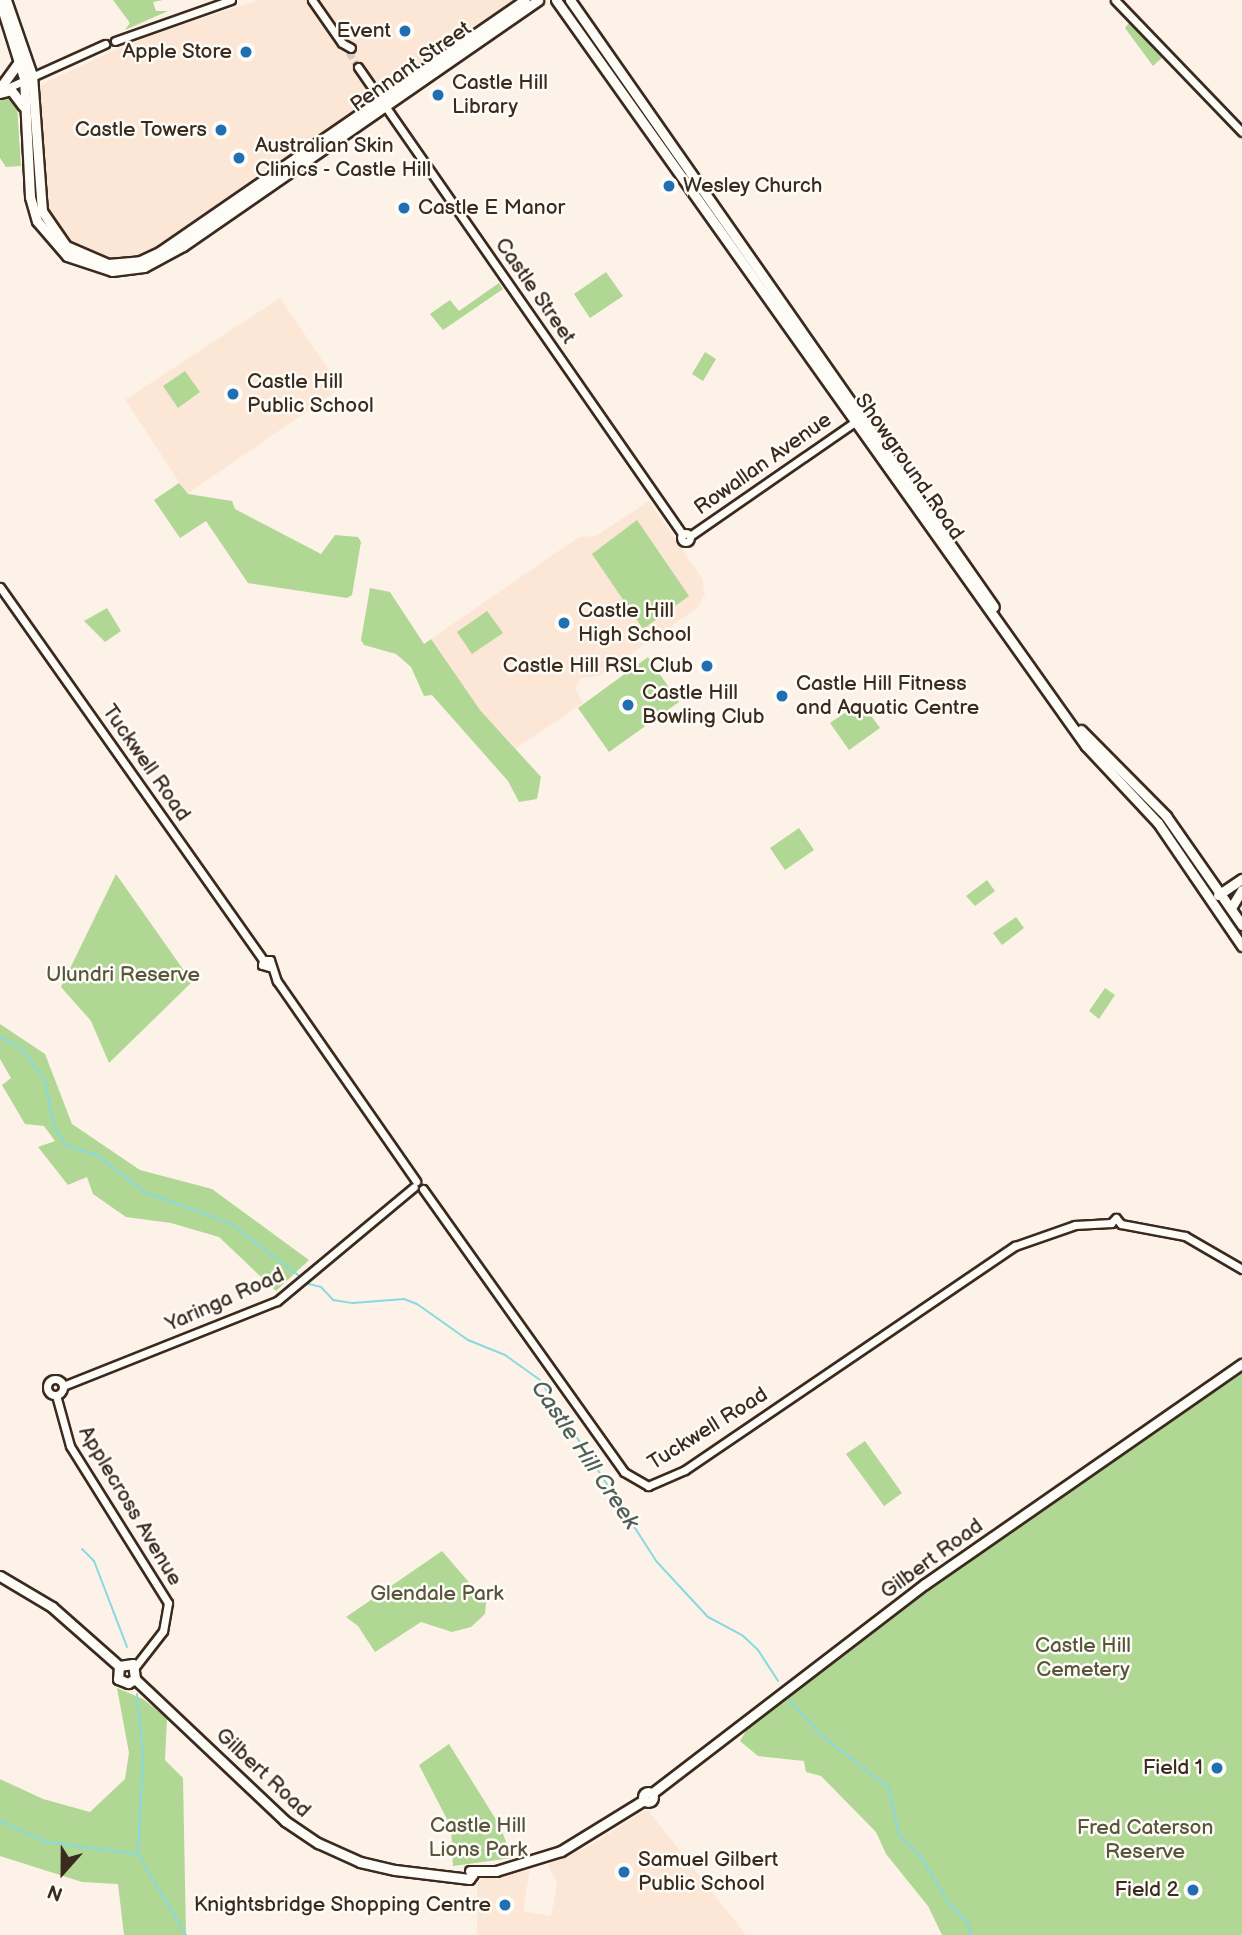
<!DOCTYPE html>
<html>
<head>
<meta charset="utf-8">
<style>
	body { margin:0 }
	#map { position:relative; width:1242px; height:1935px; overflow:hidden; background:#fdf2e8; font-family:"Balsamiq Sans",sans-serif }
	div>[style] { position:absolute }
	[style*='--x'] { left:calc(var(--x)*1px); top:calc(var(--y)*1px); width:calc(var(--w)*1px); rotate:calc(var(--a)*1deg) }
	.built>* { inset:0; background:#fce6d6 }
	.green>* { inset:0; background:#b0d793 }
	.stream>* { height:2px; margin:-1px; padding:0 1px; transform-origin:1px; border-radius:1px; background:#88d9e0 }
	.minor-tunnel>* { height:7px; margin-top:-3.5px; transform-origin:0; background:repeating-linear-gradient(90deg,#d6cac0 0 7px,transparent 0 10.5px) }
	.roads { filter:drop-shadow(2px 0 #3b2a1e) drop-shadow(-2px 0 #3b2a1e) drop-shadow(0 2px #3b2a1e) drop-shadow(0 -2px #3b2a1e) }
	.minor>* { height:7px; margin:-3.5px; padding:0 3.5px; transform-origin:3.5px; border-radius:3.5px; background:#fdfcf7 }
	.minor>.ring { margin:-3.5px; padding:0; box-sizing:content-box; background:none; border:7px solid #fdfcf7; border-radius:50% }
	.major>* { height:9px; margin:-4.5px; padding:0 4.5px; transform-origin:4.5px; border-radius:4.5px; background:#fdfcf7 }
	.major>.ring { margin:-4.5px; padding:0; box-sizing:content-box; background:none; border:9px solid #fdfcf7; border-radius:50% }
	.dots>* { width:19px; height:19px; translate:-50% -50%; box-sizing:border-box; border:4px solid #fdfcf7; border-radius:50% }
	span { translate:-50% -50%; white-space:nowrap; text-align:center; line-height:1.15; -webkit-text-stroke:5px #fdfcf7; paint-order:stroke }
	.poi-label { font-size:21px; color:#3b2a1e }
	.right { translate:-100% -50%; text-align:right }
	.left { translate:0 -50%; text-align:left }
	.street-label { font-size:21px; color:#3b2a1e }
	.park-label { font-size:21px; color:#58553b }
	.water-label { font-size:23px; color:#525f58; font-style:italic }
	.north { position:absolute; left:28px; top:1837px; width:70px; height:70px; -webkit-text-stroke:5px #fdfcf7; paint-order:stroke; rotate:201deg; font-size:19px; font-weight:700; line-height:28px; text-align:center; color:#3b2a1e }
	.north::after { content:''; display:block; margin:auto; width:24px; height:32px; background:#3b2a1e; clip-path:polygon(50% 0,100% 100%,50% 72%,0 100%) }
</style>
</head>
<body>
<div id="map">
	<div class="built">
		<div style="clip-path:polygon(259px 0,514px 0,156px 247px,138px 257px,116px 261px,81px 251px,67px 240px,45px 204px,40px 85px,141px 38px)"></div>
		<div style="clip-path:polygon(280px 298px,341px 388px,187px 494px,125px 400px)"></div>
		<div style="clip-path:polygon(649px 501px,702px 578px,705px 595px,697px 608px,599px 676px,581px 678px,575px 688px,583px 703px,516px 748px,480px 710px,431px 639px,579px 537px,596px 536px)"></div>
		<div style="clip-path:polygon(647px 1809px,746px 1935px,477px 1935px,477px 1885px,481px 1879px,530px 1870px,523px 1911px,551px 1916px,557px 1884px,548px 1864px,591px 1845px)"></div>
	</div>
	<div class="green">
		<div style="clip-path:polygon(113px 0,163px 0,153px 2px,156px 11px,168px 11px,125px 30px,130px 23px)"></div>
		<div style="clip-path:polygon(1129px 23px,1164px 56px,1153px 66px,1125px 28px)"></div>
		<div style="clip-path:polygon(10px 95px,17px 105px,21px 166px,6px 167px,0 158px,0 100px)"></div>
		<div style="clip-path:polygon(606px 272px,623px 296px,590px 318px,574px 294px)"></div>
		<div style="clip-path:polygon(499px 283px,503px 289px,443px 330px,430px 314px,450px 300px,459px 311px)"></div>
		<div style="clip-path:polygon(705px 352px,716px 359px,703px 381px,692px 374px)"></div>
		<div style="clip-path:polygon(185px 371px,200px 392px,178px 408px,163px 386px)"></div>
		<div style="clip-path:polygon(179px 483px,188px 494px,232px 501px,235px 509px,321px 554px,335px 535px,358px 537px,361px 542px,352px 595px,347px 598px,248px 583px,206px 521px,180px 538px,154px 500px)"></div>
		<div style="clip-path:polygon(637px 520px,689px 596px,643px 629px,592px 554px)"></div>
		<div style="clip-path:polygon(370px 588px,390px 592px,424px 644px,431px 639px,480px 710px,541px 777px,537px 799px,519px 802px,508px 781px,432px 695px,424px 696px,411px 667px,396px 654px,364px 645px,361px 640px)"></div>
		<div style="clip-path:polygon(107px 608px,121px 631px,105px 642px,84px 621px)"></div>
		<div style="clip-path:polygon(487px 611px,503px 633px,472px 654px,457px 632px)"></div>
		<div style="clip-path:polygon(648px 657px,679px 702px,609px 752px,578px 708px)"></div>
		<div style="clip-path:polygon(861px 702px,880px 728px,849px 750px,830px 723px)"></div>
		<div style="clip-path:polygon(799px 828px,814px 850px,785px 870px,770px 848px)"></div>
		<div style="clip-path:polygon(116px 874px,192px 982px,109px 1063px,91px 1021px,61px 987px)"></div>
		<div style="clip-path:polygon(987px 880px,995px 891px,975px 906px,966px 896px)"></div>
		<div style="clip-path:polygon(1016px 917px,1024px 928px,1002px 945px,993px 933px)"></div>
		<div style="clip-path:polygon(1105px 988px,1115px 995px,1099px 1019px,1089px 1011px)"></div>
		<div style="clip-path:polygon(0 1024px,45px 1054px,72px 1124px,140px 1170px,212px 1189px,309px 1260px,276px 1291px,219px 1237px,171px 1223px,126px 1217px,93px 1194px,87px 1177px,68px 1185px,38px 1147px,55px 1141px,44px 1126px,25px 1124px,2px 1085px,11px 1078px,0 1059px)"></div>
		<div style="clip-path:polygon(1242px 1373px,1242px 1935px,942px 1935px,928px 1906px,886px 1854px,876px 1832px,821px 1776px,806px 1772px,804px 1761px,758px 1756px,740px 1741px,754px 1717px,1052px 1502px)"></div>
		<div style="clip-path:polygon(865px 1441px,902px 1493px,884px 1506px,846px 1454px)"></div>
		<div style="clip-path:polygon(442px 1551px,486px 1602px,485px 1614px,471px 1627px,452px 1632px,421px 1622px,375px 1652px,358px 1626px,346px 1617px)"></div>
		<div style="clip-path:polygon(117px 1688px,143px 1699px,167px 1718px,165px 1760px,183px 1778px,186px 1935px,124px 1935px,118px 1884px,82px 1882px,0 1856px,0 1779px,43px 1799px,90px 1812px,125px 1779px,129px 1753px)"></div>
		<div style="clip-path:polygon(449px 1744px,500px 1826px,512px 1858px,453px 1866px,451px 1827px,419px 1765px)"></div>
	</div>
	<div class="stream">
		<div style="--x:0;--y:1037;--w:25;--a:29"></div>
		<div style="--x:22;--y:1049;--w:39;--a:54"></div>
		<div style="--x:45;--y:1081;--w:47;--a:78.9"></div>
		<div style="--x:54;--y:1127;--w:23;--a:56"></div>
		<div style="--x:67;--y:1146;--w:31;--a:17"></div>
		<div style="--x:97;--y:1155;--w:60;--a:38.2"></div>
		<div style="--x:144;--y:1192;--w:91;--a:19.8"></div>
		<div style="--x:230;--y:1223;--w:91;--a:37.4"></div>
		<div style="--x:305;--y:1283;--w:16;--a:14"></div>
		<div style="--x:321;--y:1287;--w:18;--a:47"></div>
		<div style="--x:333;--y:1300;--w:20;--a:9"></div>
		<div style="--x:353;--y:1303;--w:51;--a:-4.5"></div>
		<div style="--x:404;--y:1299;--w:14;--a:21"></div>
		<div style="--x:417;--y:1304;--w:62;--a:35.2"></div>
		<div style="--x:468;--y:1340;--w:40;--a:22"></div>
		<div style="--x:505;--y:1355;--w:43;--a:35.5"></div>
		<div style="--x:540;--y:1380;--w:216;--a:57.3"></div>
		<div style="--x:657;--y:1562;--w:75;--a:47.2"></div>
		<div style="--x:708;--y:1617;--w:38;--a:28"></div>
		<div style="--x:742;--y:1635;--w:22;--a:43"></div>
		<div style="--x:758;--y:1650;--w:37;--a:57"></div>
		<div style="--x:82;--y:1549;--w:17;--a:45"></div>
		<div style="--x:94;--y:1561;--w:92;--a:69"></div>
		<div style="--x:137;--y:1694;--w:63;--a:84.6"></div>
		<div style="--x:143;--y:1757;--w:97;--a:93"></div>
		<div style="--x:138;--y:1854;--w:94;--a:59.3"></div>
		<div style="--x:789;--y:1700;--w:49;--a:47.5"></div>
		<div style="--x:822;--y:1736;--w:85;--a:37.8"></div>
		<div style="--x:889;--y:1788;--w:48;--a:78"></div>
		<div style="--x:899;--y:1835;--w:31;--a:45"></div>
		<div style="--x:921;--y:1857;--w:55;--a:59.2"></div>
		<div style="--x:949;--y:1904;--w:27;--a:45"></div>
		<div style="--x:968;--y:1923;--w:12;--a:76"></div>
		<div style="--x:0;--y:1821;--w:51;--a:24.5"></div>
		<div style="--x:46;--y:1842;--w:91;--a:7.6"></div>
	</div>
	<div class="minor-tunnel">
		<div style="--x:349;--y:52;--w:17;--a:59"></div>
	</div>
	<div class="roads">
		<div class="minor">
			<div style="--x:312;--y:0;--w:52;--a:55.1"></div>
			<div style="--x:1115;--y:0;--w:183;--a:46.1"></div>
			<div style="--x:115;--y:41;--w:123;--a:-19.5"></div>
			<div style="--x:342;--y:43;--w:10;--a:29"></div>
			<div style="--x:358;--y:67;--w:570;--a:55.22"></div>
			<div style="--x:3;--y:90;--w:112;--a:-24.3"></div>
			<div class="ring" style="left:681.5px;top:533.5px;width:2px;height:2px"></div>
			<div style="--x:690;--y:536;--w:202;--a:-34.7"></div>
			<div style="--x:0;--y:587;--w:456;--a:54.8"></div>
			<div style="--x:263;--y:960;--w:5;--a:101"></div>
			<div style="--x:262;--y:965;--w:7;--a:16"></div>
			<div style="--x:263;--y:960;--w:7;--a:0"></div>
			<div style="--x:270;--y:960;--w:22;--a:72"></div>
			<div style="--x:277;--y:981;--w:244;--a:55.2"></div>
			<div style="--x:423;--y:1189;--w:347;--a:54.6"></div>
			<div style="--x:624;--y:1472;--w:28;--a:30"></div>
			<div style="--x:648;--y:1486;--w:40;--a:-23.4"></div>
			<div style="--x:685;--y:1470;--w:399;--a:-34.2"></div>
			<div style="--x:1015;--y:1246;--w:64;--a:-19.3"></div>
			<div style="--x:1075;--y:1225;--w:36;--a:-3"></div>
			<div style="--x:1111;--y:1223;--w:7;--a:-45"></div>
			<div style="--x:1116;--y:1218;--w:8;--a:50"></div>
			<div style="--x:1121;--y:1224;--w:65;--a:10.6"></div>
			<div style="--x:1185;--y:1236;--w:66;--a:30.1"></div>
			<div class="ring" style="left:47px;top:1379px;width:9px;height:9px"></div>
			<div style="--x:63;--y:1386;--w:230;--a:-21.7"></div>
			<div style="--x:277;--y:1301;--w:178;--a:-39.8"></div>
			<div style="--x:56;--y:1395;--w:53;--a:74.6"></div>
			<div style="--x:70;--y:1446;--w:185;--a:58"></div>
			<div style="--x:168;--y:1603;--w:28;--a:100"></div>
			<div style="--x:163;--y:1631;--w:46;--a:127.9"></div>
		</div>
		<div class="major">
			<div style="--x:6;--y:0;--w:79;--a:70.9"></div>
			<div style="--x:32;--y:75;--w:136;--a:85.8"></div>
			<div style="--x:42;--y:211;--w:42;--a:55.6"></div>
			<div style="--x:66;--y:246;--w:46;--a:23.2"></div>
			<div style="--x:108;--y:264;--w:32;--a:-5"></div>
			<div style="--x:140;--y:261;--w:23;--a:-25"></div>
			<div style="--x:161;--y:251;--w:442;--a:-34.6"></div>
			<div style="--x:556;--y:0;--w:915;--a:54.61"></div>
			<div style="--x:1086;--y:746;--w:105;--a:46.9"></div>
			<div style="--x:1158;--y:823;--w:149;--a:55.7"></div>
			<div style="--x:570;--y:0;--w:740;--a:55.07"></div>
			<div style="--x:0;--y:2;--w:80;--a:72.5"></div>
			<div style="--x:24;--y:78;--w:119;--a:87.1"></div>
			<div style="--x:30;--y:197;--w:25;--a:74"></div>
			<div style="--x:37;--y:221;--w:46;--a:49.4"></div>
			<div style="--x:67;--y:256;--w:47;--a:18.4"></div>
			<div style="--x:112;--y:271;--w:32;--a:-7"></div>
			<div style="--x:144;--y:267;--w:44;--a:-28.3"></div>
			<div style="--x:183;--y:246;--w:432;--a:-34.7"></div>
			<div style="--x:0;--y:88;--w:34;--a:-54"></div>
			<div style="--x:0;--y:93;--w:11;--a:-15"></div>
			<div style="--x:11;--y:90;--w:20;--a:53"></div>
			<div style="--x:1081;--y:730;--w:121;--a:45.3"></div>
			<div style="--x:1166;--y:816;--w:133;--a:55.1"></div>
			<div style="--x:1218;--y:895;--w:29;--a:-34"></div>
			<div style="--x:1231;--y:908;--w:21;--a:-59"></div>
			<div style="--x:0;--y:1576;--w:61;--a:30.8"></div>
			<div style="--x:52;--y:1607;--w:89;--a:41.4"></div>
			<div style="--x:119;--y:1666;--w:13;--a:94"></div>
			<div style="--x:118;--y:1679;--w:11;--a:22"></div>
			<div style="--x:128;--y:1683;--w:8;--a:-30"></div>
			<div style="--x:119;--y:1666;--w:14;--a:-8"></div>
			<div style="--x:133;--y:1664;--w:15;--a:82"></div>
			<div style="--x:135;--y:1679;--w:207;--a:43.4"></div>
			<div style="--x:285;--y:1821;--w:40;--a:34"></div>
			<div style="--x:318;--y:1843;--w:46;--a:24.3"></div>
			<div style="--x:360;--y:1862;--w:36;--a:13"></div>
			<div style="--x:395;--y:1870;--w:75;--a:6.9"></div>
			<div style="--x:469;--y:1879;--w:6;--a:-51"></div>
			<div class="ring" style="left:643px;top:1792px;width:1px;height:1px"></div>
			<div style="--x:651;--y:1794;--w:345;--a:-37.5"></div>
			<div style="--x:925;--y:1584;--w:386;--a:-34.8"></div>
			<div style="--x:470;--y:1871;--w:26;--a:0"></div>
			<div style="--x:496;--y:1871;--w:68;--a:-17.1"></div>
			<div style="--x:561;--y:1851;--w:97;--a:-31.6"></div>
		</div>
	</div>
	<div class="dots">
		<div style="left:405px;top:31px;background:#1f6fb2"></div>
		<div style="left:246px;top:52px;background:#1f6fb2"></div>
		<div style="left:438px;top:95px;background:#1f6fb2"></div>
		<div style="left:221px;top:130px;background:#1f6fb2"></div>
		<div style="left:239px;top:158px;background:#1f6fb2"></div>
		<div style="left:669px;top:186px;background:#1f6fb2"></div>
		<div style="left:404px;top:208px;background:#1f6fb2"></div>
		<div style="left:233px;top:394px;background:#1f6fb2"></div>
		<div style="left:564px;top:623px;background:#1f6fb2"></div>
		<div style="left:707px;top:666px;background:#1f6fb2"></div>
		<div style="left:782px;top:696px;background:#1f6fb2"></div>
		<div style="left:628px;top:705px;background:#1f6fb2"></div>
		<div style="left:1217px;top:1768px;background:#1f6fb2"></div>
		<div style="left:624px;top:1872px;background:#1f6fb2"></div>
		<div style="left:1193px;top:1890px;background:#1f6fb2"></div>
		<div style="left:505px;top:1905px;background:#1f6fb2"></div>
	</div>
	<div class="poi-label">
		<span class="right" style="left:391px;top:31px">Event</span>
		<span class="right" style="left:232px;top:52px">Apple Store</span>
		<span class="left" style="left:452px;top:95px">Castle Hill<br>Library</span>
		<span class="right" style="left:207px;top:130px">Castle Towers</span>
		<span class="left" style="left:255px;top:158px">Australian Skin<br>Clinics - Castle Hill</span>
		<span class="left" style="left:683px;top:186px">Wesley Church</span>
		<span class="left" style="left:418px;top:208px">Castle E Manor</span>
		<span class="left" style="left:247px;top:394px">Castle Hill<br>Public School</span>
		<span class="left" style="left:578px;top:623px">Castle Hill<br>High School</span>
		<span class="right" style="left:693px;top:666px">Castle Hill RSL Club</span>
		<span class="left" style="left:796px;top:696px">Castle Hill Fitness<br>and Aquatic Centre</span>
		<span class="left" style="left:642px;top:705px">Castle Hill<br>Bowling Club</span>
		<span class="right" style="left:1203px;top:1768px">Field 1</span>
		<span class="left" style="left:638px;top:1872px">Samuel Gilbert<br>Public School</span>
		<span class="right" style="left:1179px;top:1890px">Field 2</span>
		<span class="right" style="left:491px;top:1905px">Knightsbridge Shopping Centre</span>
	</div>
	<div class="street-label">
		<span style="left:411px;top:67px;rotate:-35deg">Pennant Street</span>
		<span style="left:535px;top:291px;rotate:55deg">Castle Street</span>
		<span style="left:763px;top:464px;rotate:-35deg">Rowallan Avenue</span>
		<span style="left:909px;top:467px;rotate:55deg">Showground Road</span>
		<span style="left:146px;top:763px;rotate:55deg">Tuckwell Road</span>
		<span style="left:225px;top:1300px;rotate:-24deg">Yaringa Road</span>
		<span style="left:708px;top:1429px;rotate:-32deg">Tuckwell Road</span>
		<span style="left:130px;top:1506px;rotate:59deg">Applecross Avenue</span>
		<span style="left:932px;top:1559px;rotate:-36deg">Gilbert Road</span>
		<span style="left:263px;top:1773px;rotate:43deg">Gilbert Road</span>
	</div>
	<div class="park-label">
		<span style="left:123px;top:975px">Ulundri Reserve</span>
		<span style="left:437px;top:1594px">Glendale Park</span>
		<span style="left:1083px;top:1658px">Castle Hill<br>Cemetery</span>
		<span style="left:478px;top:1838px">Castle Hill<br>Lions Park</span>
		<span style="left:1145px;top:1840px">Fred Caterson<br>Reserve</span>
	</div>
	<div class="water-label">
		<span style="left:585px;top:1455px;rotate:56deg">Castle Hill Creek</span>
	</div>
	<div class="north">N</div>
</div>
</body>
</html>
